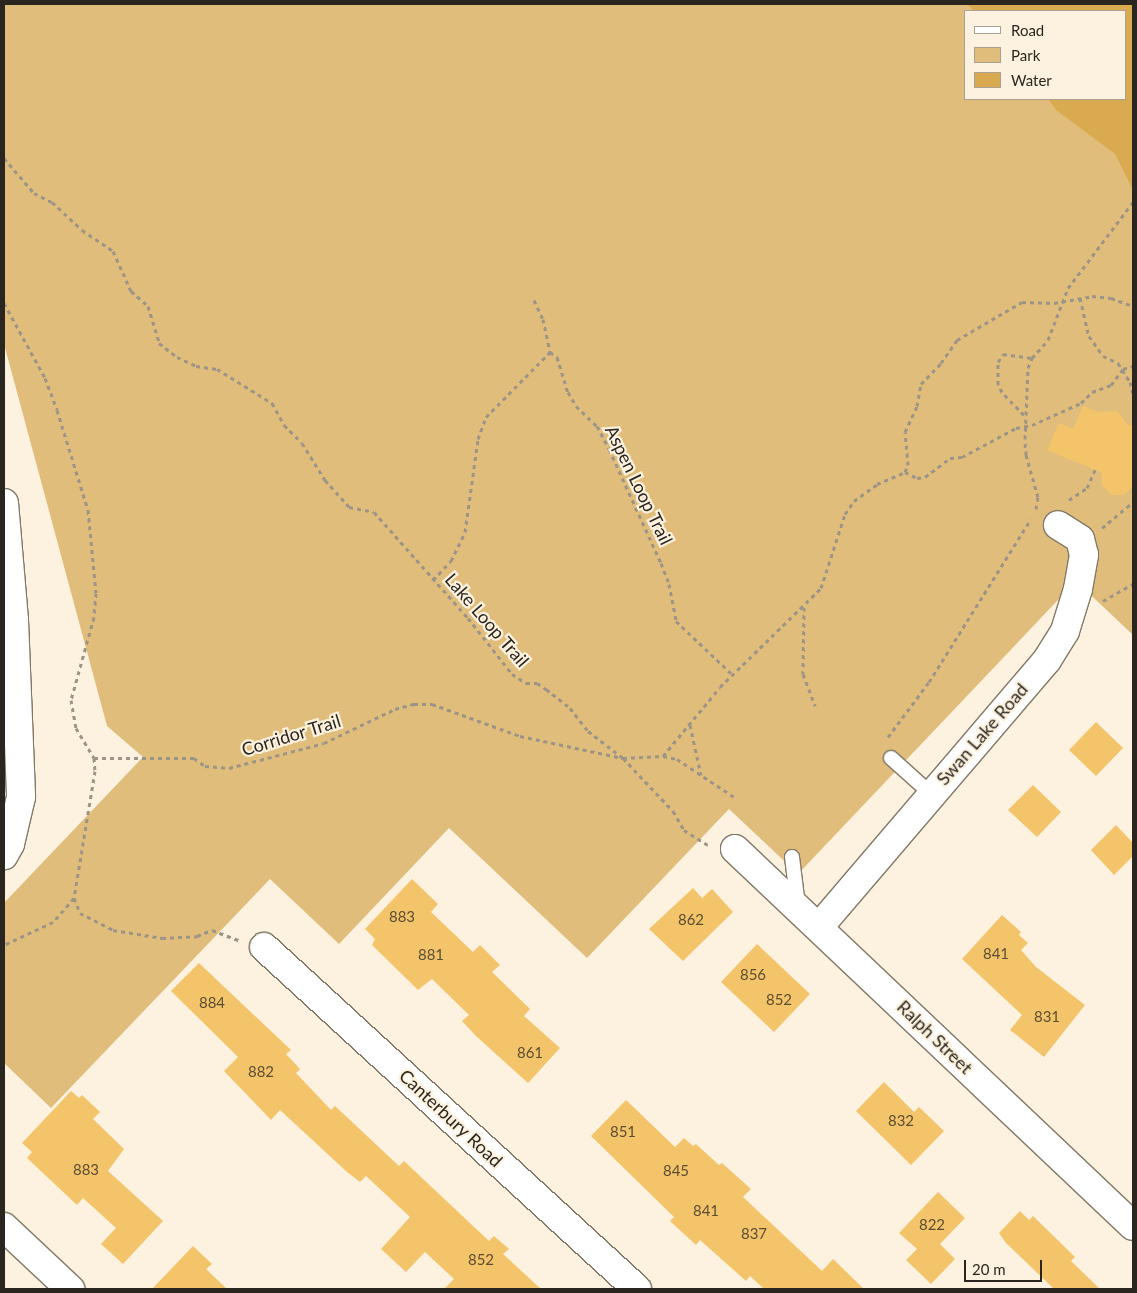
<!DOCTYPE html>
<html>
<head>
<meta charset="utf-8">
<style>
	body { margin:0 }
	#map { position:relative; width:1137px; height:1293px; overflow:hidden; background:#fdf2df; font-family:Lato,sans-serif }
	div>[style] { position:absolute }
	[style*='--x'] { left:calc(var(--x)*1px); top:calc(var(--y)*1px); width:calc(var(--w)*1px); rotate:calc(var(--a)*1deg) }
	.green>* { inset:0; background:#e1bd7c }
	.water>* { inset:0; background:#d9aa50 }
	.building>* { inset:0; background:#f4c46b }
	.path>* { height:3px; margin-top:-1.5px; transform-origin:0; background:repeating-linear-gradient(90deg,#9c9587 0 4px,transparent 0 8px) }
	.roads { filter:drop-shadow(1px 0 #827867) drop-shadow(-1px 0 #827867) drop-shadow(0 1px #827867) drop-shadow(0 -1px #827867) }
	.lane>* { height:14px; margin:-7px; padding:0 7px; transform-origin:7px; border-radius:7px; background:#fff }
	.street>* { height:28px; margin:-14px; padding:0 14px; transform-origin:14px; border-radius:14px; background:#fff }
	span { translate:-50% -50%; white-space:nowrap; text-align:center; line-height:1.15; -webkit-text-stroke:4.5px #fdf2df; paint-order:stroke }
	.number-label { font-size:15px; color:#5c4e32 }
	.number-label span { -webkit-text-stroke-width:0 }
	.street-label { font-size:18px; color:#2a261f }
	.frame { position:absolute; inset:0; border:5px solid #2a261f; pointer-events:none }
	.legend { position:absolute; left:964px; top:10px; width:162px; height:90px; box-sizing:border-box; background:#fdf2df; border:1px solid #a9a092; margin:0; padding:6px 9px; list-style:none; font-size:15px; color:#2a261f }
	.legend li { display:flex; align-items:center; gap:10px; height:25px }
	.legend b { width:25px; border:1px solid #a9a092 }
	.scale { position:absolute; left:964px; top:1260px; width:78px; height:22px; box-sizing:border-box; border:2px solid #2a261f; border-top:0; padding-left:6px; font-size:15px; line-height:18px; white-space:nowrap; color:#2a261f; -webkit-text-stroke:4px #fdf2df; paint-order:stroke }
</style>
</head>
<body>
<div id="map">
	<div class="green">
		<div style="clip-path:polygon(evenodd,4px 4px,1133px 4px,1133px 635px,1076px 581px,798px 874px,729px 809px,587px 958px,449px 828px,339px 944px,270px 879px,51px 1108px,4px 1063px,4px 903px,143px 757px,107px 726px,4px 344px,4px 4px,966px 11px,1126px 11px,1126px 99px,966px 99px,966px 11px)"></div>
	</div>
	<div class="water">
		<div style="clip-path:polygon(967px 4px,1133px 4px,1133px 190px,1115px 154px,1056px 110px,1048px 99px,1126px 99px,1126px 11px,974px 11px)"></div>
	</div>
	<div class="building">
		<div style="clip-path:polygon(1083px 406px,1098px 412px,1117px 411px,1127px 424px,1133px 427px,1133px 486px,1124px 495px,1112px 495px,1102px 485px,1102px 473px,1047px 450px,1059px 423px,1073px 429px)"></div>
		<div style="clip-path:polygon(1096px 722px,1123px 748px,1096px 776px,1069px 750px)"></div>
		<div style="clip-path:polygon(1033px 785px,1061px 812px,1037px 837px,1008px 810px)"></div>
		<div style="clip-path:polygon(1116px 825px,1133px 843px,1133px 856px,1114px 875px,1091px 850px)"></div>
		<div style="clip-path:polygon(412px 879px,438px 904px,431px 912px,473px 952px,480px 945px,500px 965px,492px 972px,530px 1009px,524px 1016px,560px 1048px,528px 1083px,476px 1036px,462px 1021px,469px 1015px,432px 979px,418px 990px,372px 945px,375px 939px,365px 929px)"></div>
		<div style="clip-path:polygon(693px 888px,702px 898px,712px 889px,733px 912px,683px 961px,649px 929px)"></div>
		<div style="clip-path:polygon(1002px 915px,1021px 932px,1019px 935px,1028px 943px,1021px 950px,1036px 967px,1085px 1005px,1044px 1057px,1010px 1030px,1022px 1015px,962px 959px)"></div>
		<div style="clip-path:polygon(757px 944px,810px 994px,774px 1032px,721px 982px)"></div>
		<div style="clip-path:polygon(199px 963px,291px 1050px,286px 1054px,300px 1069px,296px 1073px,331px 1110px,335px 1106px,399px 1166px,404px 1161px,489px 1241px,494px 1236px,509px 1249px,503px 1254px,541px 1289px,444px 1289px,454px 1279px,425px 1252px,406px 1272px,381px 1249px,410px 1217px,366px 1176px,360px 1182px,347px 1172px,280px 1110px,271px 1120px,224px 1071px,238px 1057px,171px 991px)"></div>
		<div style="clip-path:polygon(884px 1082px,914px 1112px,919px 1107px,944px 1131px,911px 1165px,856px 1111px)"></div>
		<div style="clip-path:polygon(71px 1091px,79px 1098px,82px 1095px,100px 1112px,93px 1119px,124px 1149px,108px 1171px,163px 1221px,123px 1264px,101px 1244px,116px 1228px,83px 1198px,77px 1205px,27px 1158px,32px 1152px,22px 1143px)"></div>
		<div style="clip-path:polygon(626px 1100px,675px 1147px,684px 1138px,693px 1146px,696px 1144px,719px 1165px,722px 1163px,751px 1189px,743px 1197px,822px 1271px,833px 1259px,864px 1289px,764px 1289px,750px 1276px,746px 1281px,700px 1240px,696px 1245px,670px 1221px,674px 1217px,591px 1136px)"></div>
		<div style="clip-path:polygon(938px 1192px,965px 1218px,940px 1244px,955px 1259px,931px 1284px,906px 1260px,917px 1249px,899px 1233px)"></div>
		<div style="clip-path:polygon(1020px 1211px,1029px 1220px,1033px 1216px,1075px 1257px,1071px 1261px,1100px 1289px,1054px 1289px,1006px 1243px,999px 1233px)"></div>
		<div style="clip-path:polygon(193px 1246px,212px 1264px,206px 1269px,227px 1289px,152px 1289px)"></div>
	</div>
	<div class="path">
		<div style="--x:4;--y:158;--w:46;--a:49.4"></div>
		<div style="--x:34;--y:193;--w:20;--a:27"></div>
		<div style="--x:52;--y:202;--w:41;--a:43"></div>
		<div style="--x:82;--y:230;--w:37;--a:34"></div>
		<div style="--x:113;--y:251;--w:44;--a:65.8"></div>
		<div style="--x:131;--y:291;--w:23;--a:41"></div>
		<div style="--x:148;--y:306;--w:39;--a:73"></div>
		<div style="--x:159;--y:343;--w:23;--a:38"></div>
		<div style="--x:177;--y:357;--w:21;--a:25"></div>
		<div style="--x:196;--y:366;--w:21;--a:8"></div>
		<div style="--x:217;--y:369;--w:65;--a:31.7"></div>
		<div style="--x:272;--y:403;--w:25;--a:61"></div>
		<div style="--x:284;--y:425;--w:25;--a:45"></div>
		<div style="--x:302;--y:443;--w:44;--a:58.1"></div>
		<div style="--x:325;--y:480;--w:36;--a:48"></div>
		<div style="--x:349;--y:507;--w:25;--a:11"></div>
		<div style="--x:374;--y:512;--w:142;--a:48.4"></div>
		<div style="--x:468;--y:618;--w:71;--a:51.8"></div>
		<div style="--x:512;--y:674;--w:17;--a:33"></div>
		<div style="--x:526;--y:683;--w:11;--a:0"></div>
		<div style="--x:537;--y:683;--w:11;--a:34"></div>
		<div style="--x:546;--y:689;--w:31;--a:38"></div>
		<div style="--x:570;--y:708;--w:29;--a:52"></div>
		<div style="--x:588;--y:731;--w:44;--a:37.6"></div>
		<div style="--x:623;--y:758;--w:40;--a:-2.9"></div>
		<div style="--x:663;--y:756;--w:14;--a:12"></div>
		<div style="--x:677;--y:759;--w:69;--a:33.7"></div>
		<div style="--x:1080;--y:298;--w:39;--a:77"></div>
		<div style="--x:1089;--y:336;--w:24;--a:55"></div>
		<div style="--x:1103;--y:356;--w:17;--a:25"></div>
		<div style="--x:1118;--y:363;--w:22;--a:58"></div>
		<div style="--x:1130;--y:382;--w:12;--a:76"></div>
		<div style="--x:534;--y:300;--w:21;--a:65"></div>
		<div style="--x:543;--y:319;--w:34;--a:78"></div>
		<div style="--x:4;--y:303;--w:85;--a:61.3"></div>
		<div style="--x:45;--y:378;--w:34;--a:69"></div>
		<div style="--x:57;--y:410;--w:105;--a:72.8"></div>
		<div style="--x:88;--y:510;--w:83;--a:84.5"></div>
		<div style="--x:96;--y:593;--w:24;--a:95"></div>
		<div style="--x:94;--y:617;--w:86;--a:105.5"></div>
		<div style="--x:71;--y:700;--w:28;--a:80"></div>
		<div style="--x:76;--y:728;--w:35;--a:59"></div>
		<div style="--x:94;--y:758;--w:13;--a:86"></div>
		<div style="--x:95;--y:771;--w:129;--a:99.4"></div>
		<div style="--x:74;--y:898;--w:32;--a:131"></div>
		<div style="--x:53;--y:922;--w:54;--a:154.9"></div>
		<div style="--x:1024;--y:415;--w:32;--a:-134"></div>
		<div style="--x:1002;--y:392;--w:9;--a:-117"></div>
		<div style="--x:998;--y:384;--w:22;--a:-90"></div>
		<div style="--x:998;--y:362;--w:9;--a:-58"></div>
		<div style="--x:1003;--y:354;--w:29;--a:8"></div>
		<div style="--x:905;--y:472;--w:13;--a:27"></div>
		<div style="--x:917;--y:478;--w:8;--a:-7"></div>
		<div style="--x:925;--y:477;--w:31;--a:-37"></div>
		<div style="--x:950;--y:458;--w:12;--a:-5"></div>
		<div style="--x:962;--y:457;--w:61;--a:-28.2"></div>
		<div style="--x:1016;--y:428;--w:16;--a:-11"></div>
		<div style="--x:1032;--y:425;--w:54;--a:-24.2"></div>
		<div style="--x:1081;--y:403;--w:16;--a:-45"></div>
		<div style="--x:1092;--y:392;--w:20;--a:-20"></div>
		<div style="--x:1111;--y:385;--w:20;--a:-53"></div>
		<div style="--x:1123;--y:369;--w:10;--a:-17"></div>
		<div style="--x:1069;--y:500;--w:22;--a:-34"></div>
		<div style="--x:1087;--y:488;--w:20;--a:-66"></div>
		<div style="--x:1036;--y:509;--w:12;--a:-81"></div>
		<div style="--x:1038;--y:497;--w:44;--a:-105.9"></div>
		<div style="--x:1026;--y:455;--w:16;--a:-94"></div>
		<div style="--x:1025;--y:439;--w:71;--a:-87.6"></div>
		<div style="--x:1028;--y:368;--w:11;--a:-68"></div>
		<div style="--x:1032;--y:358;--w:24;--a:-48"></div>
		<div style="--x:1048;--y:340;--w:56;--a:-69"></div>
		<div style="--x:1068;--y:288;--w:108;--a:-52.9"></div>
		<div style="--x:1102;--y:528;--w:40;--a:-40"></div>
		<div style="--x:433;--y:580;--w:26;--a:-47"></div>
		<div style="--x:451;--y:561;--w:32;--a:-64"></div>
		<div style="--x:465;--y:532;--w:94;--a:-82"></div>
		<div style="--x:478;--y:439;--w:23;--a:-70"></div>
		<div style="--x:486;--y:417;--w:91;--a:-45.4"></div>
		<div style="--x:550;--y:352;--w:9;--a:36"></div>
		<div style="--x:557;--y:357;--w:37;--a:73"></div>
		<div style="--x:568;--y:392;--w:16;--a:60"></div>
		<div style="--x:576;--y:406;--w:29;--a:44"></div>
		<div style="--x:597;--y:426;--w:26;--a:62"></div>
		<div style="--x:609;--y:449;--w:125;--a:65.5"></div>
		<div style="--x:661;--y:563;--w:22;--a:69"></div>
		<div style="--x:669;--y:584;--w:38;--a:79"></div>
		<div style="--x:676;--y:621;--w:79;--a:43.5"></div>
		<div style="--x:1103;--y:601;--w:34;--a:-30"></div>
		<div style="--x:804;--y:607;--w:67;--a:90.9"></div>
		<div style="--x:803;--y:674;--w:34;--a:69"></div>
		<div style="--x:690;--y:725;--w:51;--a:77.6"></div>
		<div style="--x:888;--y:737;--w:69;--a:-53.3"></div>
		<div style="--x:929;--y:682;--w:192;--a:-58"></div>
		<div style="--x:663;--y:756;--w:89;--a:-50.4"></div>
		<div style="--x:720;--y:687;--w:141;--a:-44.4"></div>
		<div style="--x:821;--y:588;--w:78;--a:-72"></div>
		<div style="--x:845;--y:514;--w:16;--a:-55"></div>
		<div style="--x:854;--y:501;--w:29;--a:-36"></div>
		<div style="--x:877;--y:484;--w:30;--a:-23"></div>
		<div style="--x:905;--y:472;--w:8;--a:-67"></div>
		<div style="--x:908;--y:465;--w:33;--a:-95"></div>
		<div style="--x:905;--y:432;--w:29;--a:-65"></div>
		<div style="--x:917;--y:406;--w:22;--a:-80"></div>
		<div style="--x:921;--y:384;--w:29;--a:-46"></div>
		<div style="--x:941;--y:363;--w:28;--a:-55"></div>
		<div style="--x:957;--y:340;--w:75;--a:-30.3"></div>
		<div style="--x:1022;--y:302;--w:32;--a:2"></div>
		<div style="--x:1054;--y:303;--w:39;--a:-10"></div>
		<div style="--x:1092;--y:296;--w:19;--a:6"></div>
		<div style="--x:1111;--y:298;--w:23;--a:20"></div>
		<div style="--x:94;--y:758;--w:100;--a:0"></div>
		<div style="--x:194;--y:758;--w:14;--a:36"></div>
		<div style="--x:205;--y:766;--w:24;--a:5"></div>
		<div style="--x:229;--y:768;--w:98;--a:-14.7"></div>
		<div style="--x:324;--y:743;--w:79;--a:-25.6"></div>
		<div style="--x:395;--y:709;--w:20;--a:-15"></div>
		<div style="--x:414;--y:704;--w:18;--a:0"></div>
		<div style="--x:432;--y:704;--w:94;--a:20"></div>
		<div style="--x:520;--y:736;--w:105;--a:12.1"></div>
		<div style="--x:623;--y:758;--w:73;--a:46.7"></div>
		<div style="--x:673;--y:811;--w:22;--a:60"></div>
		<div style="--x:684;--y:830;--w:31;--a:32"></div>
		<div style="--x:74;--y:898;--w:16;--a:68"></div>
		<div style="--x:80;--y:913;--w:37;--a:27"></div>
		<div style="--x:113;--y:930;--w:50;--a:9.3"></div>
		<div style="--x:162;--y:938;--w:35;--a:-3"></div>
		<div style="--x:197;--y:936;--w:16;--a:-22"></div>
		<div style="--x:212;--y:930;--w:30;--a:21"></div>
	</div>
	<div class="roads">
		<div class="lane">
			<div style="--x:891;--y:758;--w:52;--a:41.9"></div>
			<div style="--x:792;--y:857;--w:49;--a:83"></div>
		</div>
		<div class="street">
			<div style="--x:4;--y:503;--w:117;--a:85.1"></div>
			<div style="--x:14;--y:620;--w:177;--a:87.7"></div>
			<div style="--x:21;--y:797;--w:48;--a:103.2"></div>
			<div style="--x:10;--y:844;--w:13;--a:119"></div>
			<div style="--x:735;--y:849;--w:548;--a:43.45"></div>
			<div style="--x:819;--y:927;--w:351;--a:-49.5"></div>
			<div style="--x:1047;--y:660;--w:34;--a:-58"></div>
			<div style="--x:1065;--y:631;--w:44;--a:-72.8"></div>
			<div style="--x:1078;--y:589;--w:35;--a:-80"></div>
			<div style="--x:1084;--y:555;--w:16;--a:-104"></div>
			<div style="--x:1080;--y:539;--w:26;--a:-148"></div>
			<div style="--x:264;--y:947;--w:506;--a:42.52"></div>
			<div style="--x:4;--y:1227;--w:91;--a:43.2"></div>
		</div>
	</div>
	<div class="number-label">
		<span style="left:402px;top:917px">883</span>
		<span style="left:691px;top:920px">862</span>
		<span style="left:996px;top:954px">841</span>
		<span style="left:431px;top:955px">881</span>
		<span style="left:753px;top:975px">856</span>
		<span style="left:779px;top:1000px">852</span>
		<span style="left:212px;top:1003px">884</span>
		<span style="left:1047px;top:1017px">831</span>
		<span style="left:530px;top:1053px">861</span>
		<span style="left:261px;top:1072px">882</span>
		<span style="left:901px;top:1121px">832</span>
		<span style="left:623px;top:1132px">851</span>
		<span style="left:86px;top:1170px">883</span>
		<span style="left:676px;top:1171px">845</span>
		<span style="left:706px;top:1211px">841</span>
		<span style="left:932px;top:1225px">822</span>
		<span style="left:754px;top:1234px">837</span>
		<span style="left:481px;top:1260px">852</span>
	</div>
	<div class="street-label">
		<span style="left:639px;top:485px;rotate:64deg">Aspen Loop Trail</span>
		<span style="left:487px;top:620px;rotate:49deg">Lake Loop Trail</span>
		<span style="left:982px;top:734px;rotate:-49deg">Swan Lake Road</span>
		<span style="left:291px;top:735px;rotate:-17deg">Corridor Trail</span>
		<span style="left:935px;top:1037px;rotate:44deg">Ralph Street</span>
		<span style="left:451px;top:1118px;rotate:43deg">Canterbury Road</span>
	</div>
	<div class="frame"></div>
	<ul class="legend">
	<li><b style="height:6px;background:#fff"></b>Road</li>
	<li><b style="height:14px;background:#e1bd7c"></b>Park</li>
	<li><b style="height:14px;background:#d9aa50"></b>Water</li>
	</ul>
	<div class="scale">20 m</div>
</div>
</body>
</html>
